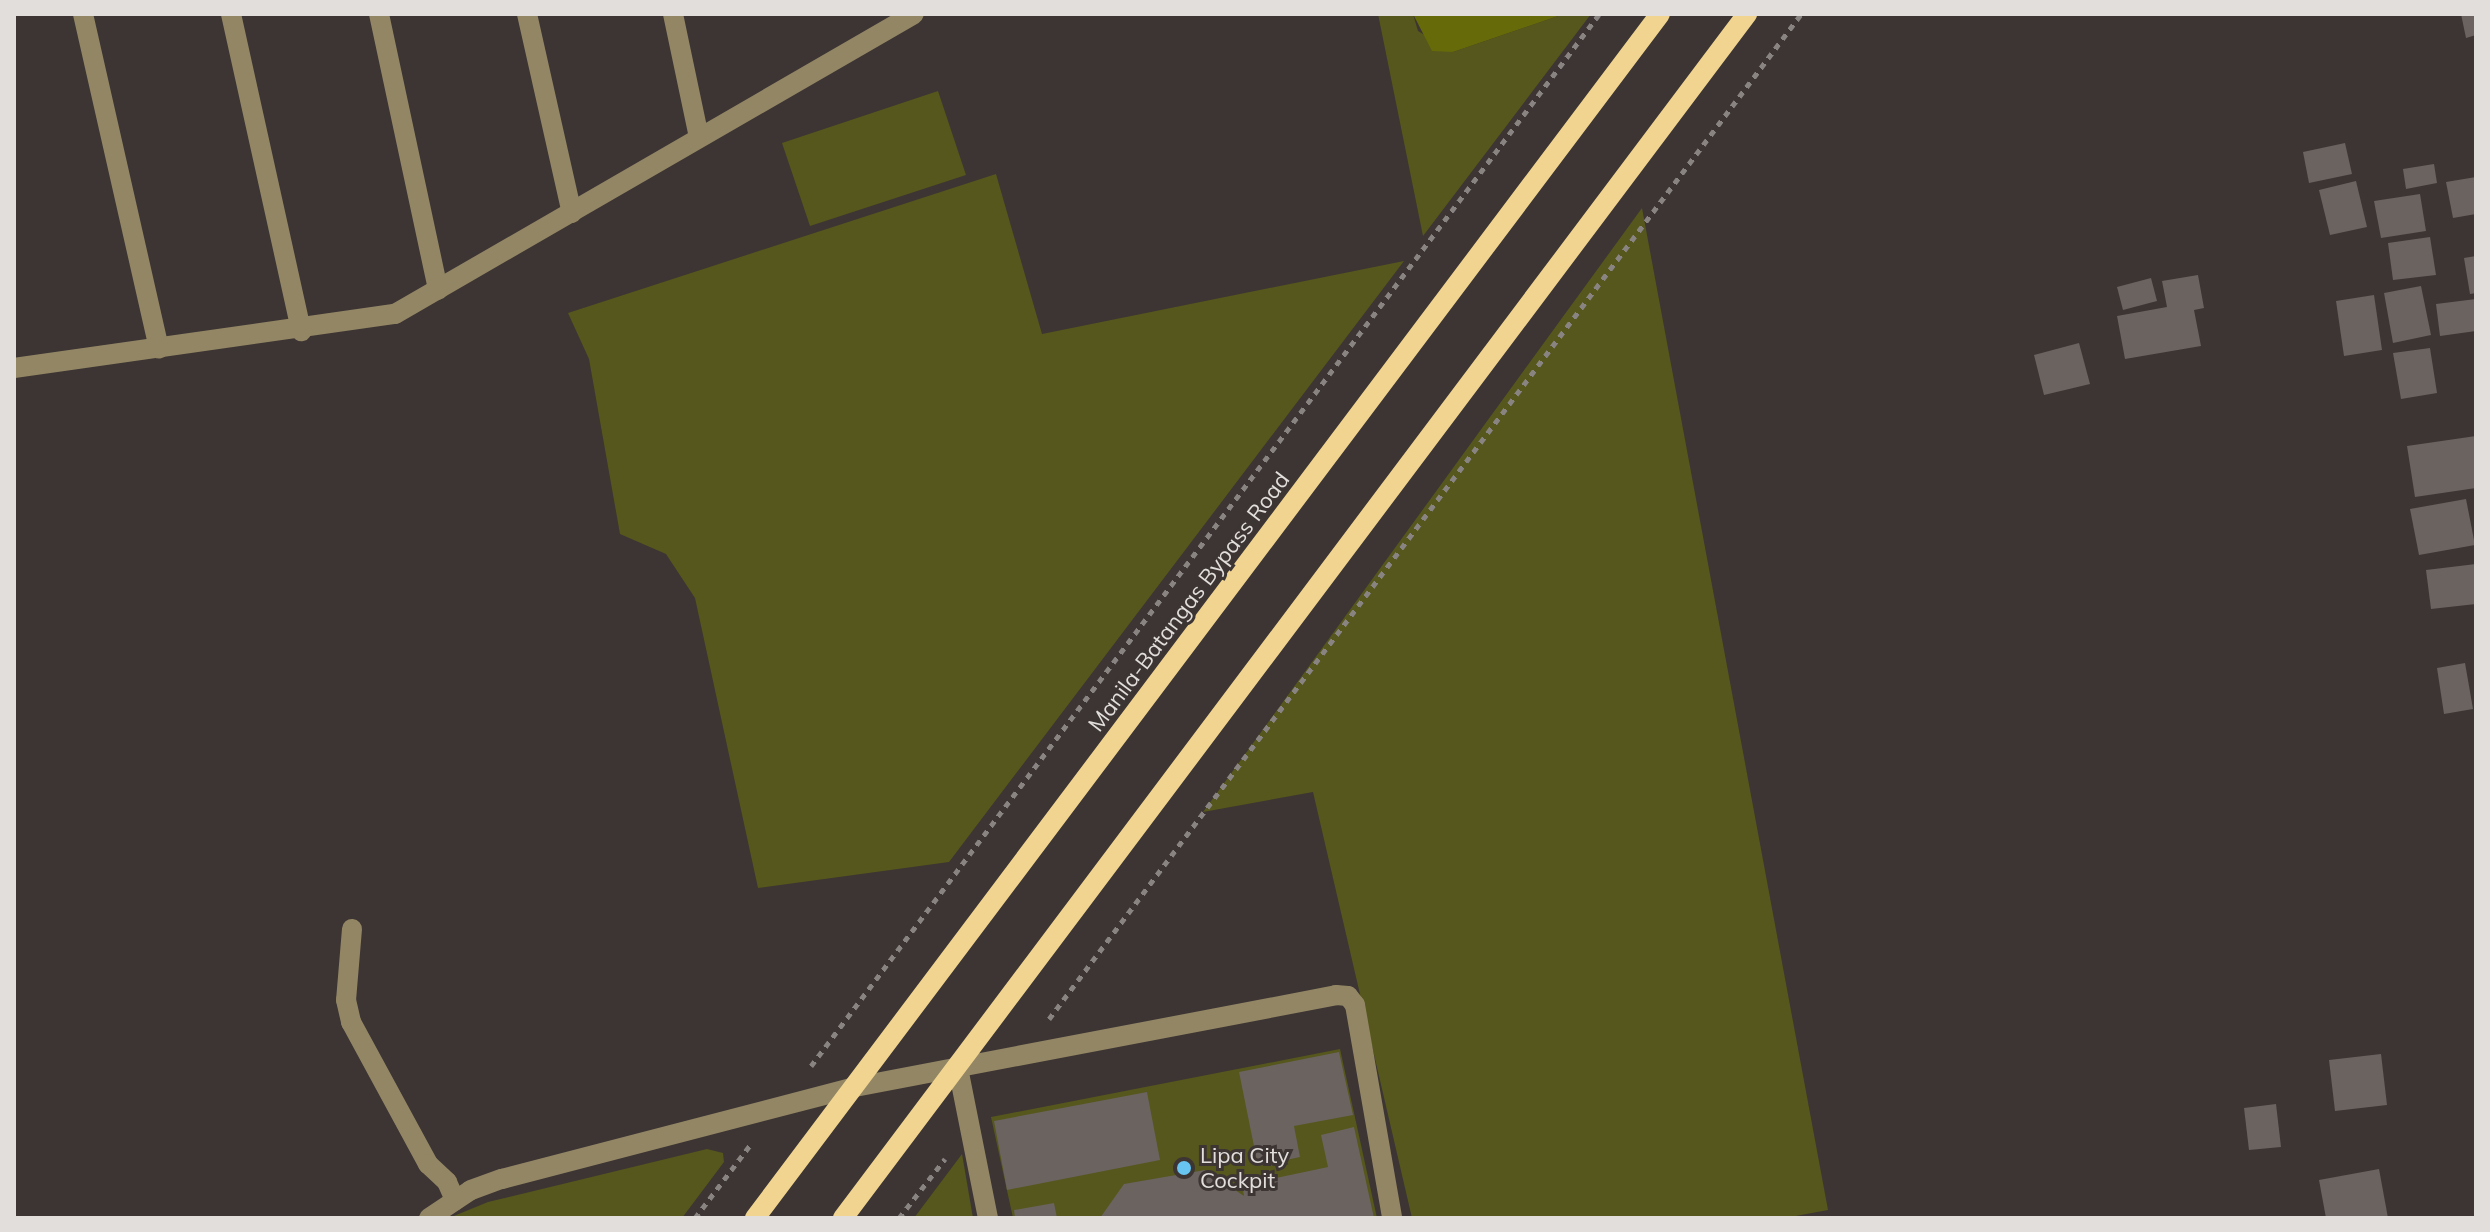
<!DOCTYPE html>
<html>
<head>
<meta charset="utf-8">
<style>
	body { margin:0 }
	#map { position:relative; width:2490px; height:1232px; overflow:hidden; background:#3c3533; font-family:Mulish,sans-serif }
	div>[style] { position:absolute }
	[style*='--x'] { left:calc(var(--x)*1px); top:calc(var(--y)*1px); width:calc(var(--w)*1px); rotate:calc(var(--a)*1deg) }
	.green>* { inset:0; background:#55571c }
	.forest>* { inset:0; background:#676a09 }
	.building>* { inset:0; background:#6a6360 }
	.path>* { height:5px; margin-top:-2.5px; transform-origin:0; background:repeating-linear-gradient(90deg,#898482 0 6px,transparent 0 12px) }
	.minor>* { height:20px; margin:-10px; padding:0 10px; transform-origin:10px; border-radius:10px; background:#938665 }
	.major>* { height:20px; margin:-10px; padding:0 10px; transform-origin:10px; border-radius:10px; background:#f0d490 }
	.dots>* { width:22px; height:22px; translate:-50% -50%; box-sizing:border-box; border:4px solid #3c3533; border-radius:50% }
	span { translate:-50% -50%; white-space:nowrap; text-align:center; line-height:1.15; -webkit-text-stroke:6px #3c3533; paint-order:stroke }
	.street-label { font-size:22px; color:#e2dedc }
	.poi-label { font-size:22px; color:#e2dedc }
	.left { translate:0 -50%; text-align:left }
	.frame { position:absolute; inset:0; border:16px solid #e2dedc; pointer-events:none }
</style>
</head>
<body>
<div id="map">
	<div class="green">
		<div style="clip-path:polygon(1378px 14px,1413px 14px,1418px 31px,1453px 52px,1564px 14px,1591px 14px,1423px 236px)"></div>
		<div style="clip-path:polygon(938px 91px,966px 175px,810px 226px,782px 143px)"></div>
		<div style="clip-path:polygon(996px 174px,1042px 334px,1404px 261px,949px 862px,758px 888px,695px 598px,666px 554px,620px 534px,589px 359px,568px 313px)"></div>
		<div style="clip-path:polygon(1642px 208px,1828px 1210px,1785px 1218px,1412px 1218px,1313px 792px,1203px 812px)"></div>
		<div style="clip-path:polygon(1340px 1049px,1377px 1218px,1013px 1218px,991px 1117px)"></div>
		<div style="clip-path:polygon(707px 1149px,723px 1153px,724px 1162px,682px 1218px,449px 1218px,488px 1202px)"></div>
		<div style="clip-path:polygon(962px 1154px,973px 1218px,914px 1218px)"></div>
	</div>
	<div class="forest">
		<div style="clip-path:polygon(1413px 14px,1564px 14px,1453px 52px,1432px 51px)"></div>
	</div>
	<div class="building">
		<div style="clip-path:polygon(2461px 14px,2476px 14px,2476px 35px,2466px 38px)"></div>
		<div style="clip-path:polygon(2345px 143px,2352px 174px,2309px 183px,2303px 152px)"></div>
		<div style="clip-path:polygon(2434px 164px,2437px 183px,2406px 189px,2403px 169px)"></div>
		<div style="clip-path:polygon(2476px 177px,2476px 214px,2453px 218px,2446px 182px)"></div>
		<div style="clip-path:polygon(2356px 181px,2367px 227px,2330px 235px,2319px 190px)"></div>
		<div style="clip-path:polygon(2420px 194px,2426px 231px,2381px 238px,2374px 201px)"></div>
		<div style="clip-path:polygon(2430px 237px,2436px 275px,2393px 280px,2388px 243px)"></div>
		<div style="clip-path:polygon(2476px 256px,2476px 293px,2470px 294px,2464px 258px)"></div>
		<div style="clip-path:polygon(2198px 275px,2204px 308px,2194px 310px,2201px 346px,2125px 359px,2117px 316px,2167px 307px,2162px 281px)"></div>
		<div style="clip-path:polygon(2151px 278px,2157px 301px,2123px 310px,2117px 287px)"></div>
		<div style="clip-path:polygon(2421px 286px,2431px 335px,2393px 343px,2384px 293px)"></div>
		<div style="clip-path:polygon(2374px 295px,2382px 350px,2344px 356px,2336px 301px)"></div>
		<div style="clip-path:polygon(2476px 299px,2476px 331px,2440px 336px,2436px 304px)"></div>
		<div style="clip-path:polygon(2079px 343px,2090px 384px,2044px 395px,2034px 355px)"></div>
		<div style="clip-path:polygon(2430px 348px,2437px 393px,2401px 399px,2393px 353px)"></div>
		<div style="clip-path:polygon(2476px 436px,2476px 488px,2415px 497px,2407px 446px)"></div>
		<div style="clip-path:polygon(2466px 499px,2475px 545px,2419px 555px,2410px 509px)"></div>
		<div style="clip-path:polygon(2476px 564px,2476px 604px,2431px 609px,2426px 570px)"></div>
		<div style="clip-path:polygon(2465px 663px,2473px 709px,2444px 714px,2437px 668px)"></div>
		<div style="clip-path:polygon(1339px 1052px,1353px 1115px,1294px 1126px,1300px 1157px,1258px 1166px,1239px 1072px)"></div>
		<div style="clip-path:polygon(2381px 1054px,2387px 1105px,2335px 1111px,2329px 1060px)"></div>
		<div style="clip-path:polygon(1147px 1092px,1160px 1160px,1007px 1190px,994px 1121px)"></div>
		<div style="clip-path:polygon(2276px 1104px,2281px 1147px,2249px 1150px,2244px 1108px)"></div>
		<div style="clip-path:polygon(1354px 1127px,1374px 1218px,1100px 1218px,1124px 1184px,1205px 1170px,1244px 1196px,1242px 1185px,1328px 1167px,1321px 1135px)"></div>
		<div style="clip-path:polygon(2379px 1169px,2388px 1218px,2326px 1218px,2319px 1180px)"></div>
		<div style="clip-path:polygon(1054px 1203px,1057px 1218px,1015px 1218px,1014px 1210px)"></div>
	</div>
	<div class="path">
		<div style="--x:1049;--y:1019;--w:1255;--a:-53.19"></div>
		<div style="--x:811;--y:1066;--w:1314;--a:-53.16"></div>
		<div style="--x:695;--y:1218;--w:93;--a:-52.9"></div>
		<div style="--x:899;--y:1218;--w:75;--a:-52.1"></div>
	</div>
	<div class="minor">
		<div style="--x:83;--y:14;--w:343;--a:77.2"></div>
		<div style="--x:231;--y:14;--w:325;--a:77.5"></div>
		<div style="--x:379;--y:14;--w:282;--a:77.9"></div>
		<div style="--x:527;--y:14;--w:204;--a:77.3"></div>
		<div style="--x:673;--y:14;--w:126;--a:78.1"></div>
		<div style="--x:14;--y:368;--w:385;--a:-8.1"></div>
		<div style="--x:395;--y:314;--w:599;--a:-30.03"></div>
		<div style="--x:352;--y:929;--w:71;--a:94.8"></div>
		<div style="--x:346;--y:1000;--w:23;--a:77"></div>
		<div style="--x:351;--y:1022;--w:162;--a:61.5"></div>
		<div style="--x:428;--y:1164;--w:26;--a:43"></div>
		<div style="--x:447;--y:1182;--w:20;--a:66"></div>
		<div style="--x:958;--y:1068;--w:153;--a:78.7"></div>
		<div style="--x:429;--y:1218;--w:50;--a:-33.7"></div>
		<div style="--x:471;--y:1190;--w:33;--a:-20"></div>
		<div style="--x:502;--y:1179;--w:365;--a:-14.6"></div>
		<div style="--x:855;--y:1087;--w:490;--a:-10.8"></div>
		<div style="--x:1336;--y:995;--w:12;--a:5"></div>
		<div style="--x:1348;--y:996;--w:11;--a:52"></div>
		<div style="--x:1355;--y:1005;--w:216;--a:80.1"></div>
	</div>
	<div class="major">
		<div style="--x:755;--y:1218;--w:1506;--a:-53.07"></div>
		<div style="--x:843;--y:1218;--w:1506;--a:-53.1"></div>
	</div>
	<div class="dots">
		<div style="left:1184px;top:1168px;background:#68c4f0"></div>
	</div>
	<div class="street-label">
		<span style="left:1189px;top:602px;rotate:-53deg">Manila-Batangas Bypass Road</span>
	</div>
	<div class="poi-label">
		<span class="left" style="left:1200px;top:1168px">Lipa City<br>Cockpit</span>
	</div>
	<div class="frame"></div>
</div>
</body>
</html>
